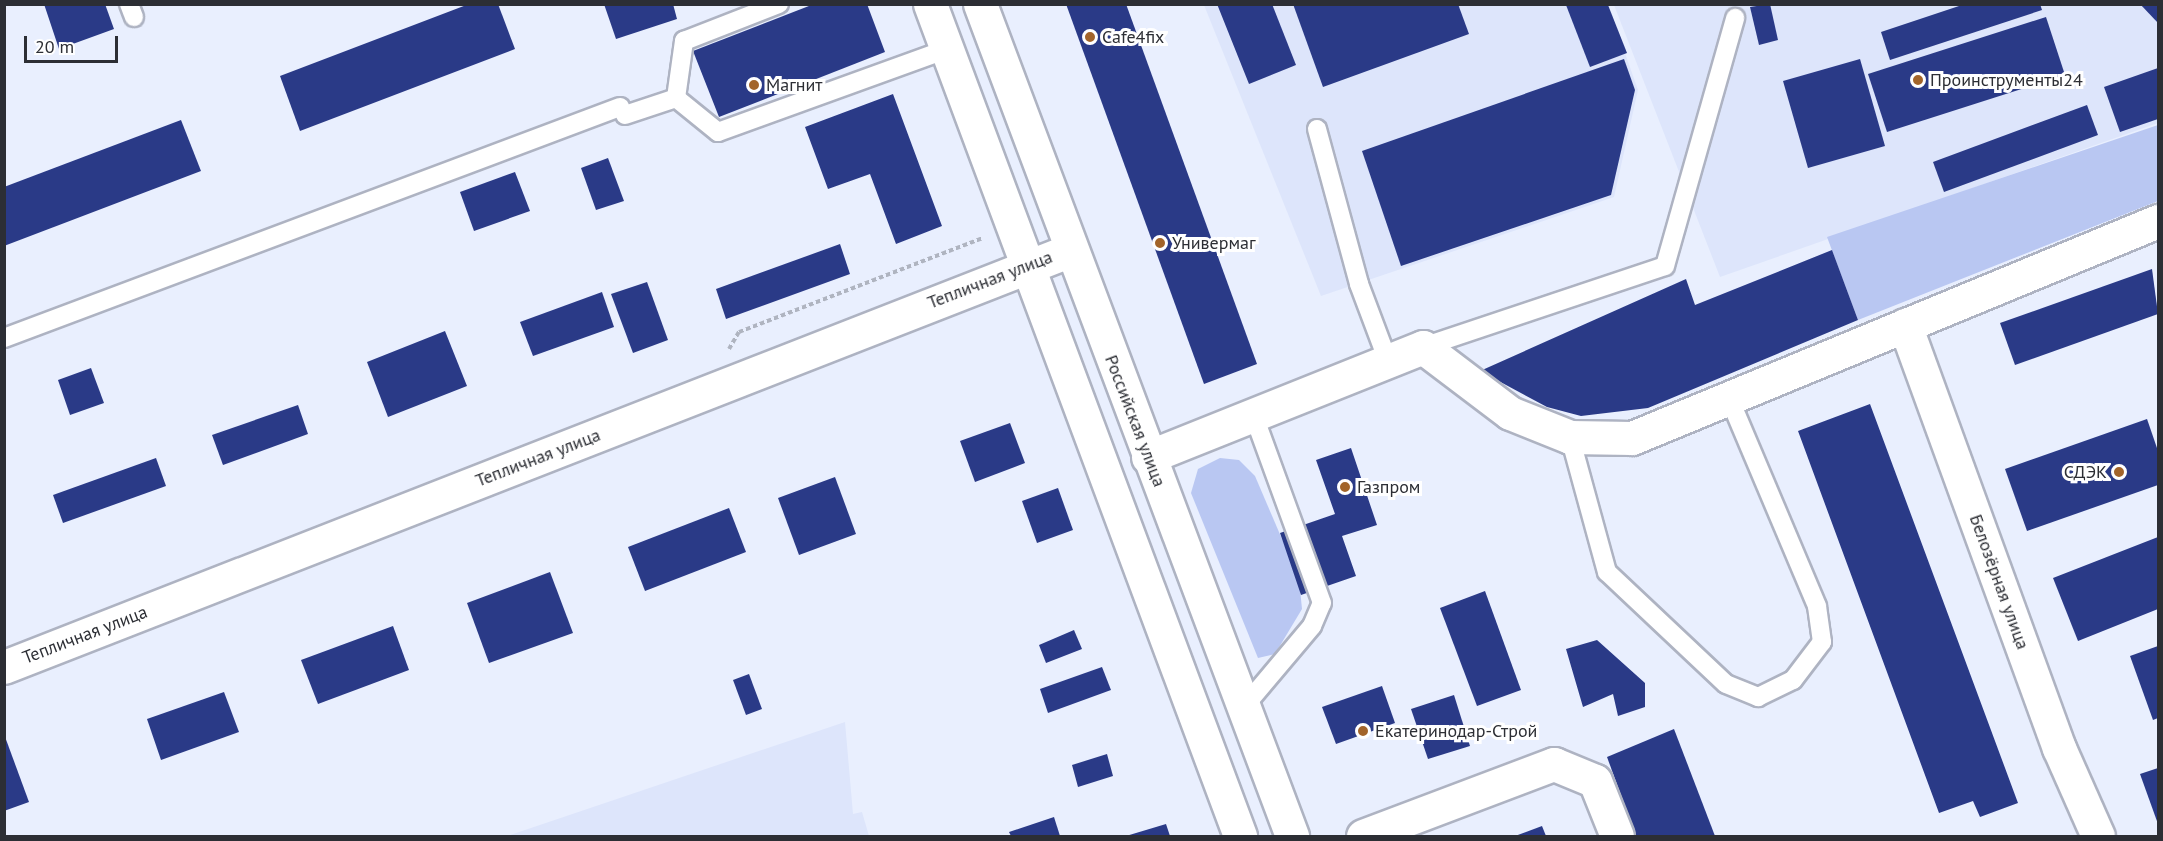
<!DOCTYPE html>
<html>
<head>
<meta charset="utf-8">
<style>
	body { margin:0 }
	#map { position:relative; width:2163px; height:841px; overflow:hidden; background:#e9effe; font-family:"PT Sans",sans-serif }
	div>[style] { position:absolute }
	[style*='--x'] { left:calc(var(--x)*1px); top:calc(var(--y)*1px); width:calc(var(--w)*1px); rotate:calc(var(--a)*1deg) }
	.built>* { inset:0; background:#dde5fb }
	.green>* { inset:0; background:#b9c7f2 }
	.building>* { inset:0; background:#2a3a87 }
	.path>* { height:4px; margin-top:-2px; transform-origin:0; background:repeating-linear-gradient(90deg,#afb4c0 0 4.5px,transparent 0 7.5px) }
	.roads { filter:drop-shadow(2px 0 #aeb3c2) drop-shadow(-2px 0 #aeb3c2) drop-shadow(0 2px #aeb3c2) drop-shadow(0 -2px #aeb3c2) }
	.lane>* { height:18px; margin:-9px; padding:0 9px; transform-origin:9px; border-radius:9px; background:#fff }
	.street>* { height:33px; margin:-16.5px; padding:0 16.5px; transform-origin:16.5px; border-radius:16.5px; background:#fff }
	.secondary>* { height:33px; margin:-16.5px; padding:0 16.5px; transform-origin:16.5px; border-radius:16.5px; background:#fff }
	.dots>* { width:16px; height:16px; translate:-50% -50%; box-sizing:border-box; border:3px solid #fff; border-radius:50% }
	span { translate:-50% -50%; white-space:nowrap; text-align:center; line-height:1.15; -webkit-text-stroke:6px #fff; paint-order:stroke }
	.poi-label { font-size:18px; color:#2c2e34 }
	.left { translate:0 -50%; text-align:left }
	.right { translate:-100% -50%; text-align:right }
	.street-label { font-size:18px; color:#2c2e34 }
	.frame { position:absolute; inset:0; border:6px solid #2c2e34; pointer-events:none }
	.scale { position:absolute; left:24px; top:36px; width:94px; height:27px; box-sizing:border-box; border:3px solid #2c2e34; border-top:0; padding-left:8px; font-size:18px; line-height:21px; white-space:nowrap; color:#2c2e34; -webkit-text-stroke:4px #fff; paint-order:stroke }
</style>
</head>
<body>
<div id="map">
	<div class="built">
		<div style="clip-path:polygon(1204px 5px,1608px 5px,1638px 90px,1614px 197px,1321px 296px)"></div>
		<div style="clip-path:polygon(1614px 5px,2158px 5px,2158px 123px,1720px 277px)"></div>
		<div style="clip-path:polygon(845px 722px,853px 814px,862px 812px,869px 836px,507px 836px)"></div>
	</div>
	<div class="green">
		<div style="clip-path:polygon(2158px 125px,2158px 201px,1858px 320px,1827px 237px)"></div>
		<div style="clip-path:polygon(1220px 458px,1239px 460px,1255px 476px,1299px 579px,1302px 609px,1275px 654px,1258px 658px,1191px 493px,1198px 469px)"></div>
	</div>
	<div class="building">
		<div style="clip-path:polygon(44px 4px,105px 4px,114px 29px,59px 49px)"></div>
		<div style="clip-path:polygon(469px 4px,498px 4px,515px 49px,300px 131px,280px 76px)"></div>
		<div style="clip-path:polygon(604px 4px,673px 4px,677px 19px,616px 39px)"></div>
		<div style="clip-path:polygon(814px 4px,867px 4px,885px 52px,719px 117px,693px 51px)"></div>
		<div style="clip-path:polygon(1066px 4px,1126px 4px,1257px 364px,1204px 384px)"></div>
		<div style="clip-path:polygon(1217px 4px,1272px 4px,1296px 65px,1249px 84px)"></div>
		<div style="clip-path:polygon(1293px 4px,1458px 4px,1469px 34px,1323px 87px)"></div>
		<div style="clip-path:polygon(1770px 4px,1778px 40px,1759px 45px,1750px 7px)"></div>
		<div style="clip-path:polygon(1965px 4px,2040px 4px,2042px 10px,1890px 60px,1881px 32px)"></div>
		<div style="clip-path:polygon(2140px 4px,2158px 4px,2158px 23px)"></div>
		<div style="clip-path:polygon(1566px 5px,1608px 5px,1627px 53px,1590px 67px)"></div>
		<div style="clip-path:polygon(2046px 17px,2065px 75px,1887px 132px,1868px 74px)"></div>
		<div style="clip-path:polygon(1624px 59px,1635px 90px,1611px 195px,1401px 266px,1362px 151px)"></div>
		<div style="clip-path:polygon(1860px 59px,1885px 146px,1808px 168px,1783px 81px)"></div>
		<div style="clip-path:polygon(2158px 68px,2158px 119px,2120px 132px,2104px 87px)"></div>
		<div style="clip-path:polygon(893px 94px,942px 226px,896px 244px,870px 174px,828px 189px,805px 127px)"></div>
		<div style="clip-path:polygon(2087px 105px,2098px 135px,1944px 192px,1933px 162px)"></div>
		<div style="clip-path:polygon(181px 120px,201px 171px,4px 246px,4px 187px)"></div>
		<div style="clip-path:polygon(608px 158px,624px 201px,596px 210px,581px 168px)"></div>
		<div style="clip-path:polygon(515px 172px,530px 211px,474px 231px,460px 192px)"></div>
		<div style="clip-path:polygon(840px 244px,850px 274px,726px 319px,716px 289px)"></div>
		<div style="clip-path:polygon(1832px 250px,1858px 320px,1648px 408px,1581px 416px,1547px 407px,1480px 371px,1686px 279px,1695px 305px)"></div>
		<div style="clip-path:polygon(2152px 269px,2158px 314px,2015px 365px,2000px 323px)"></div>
		<div style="clip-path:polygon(647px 282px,668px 340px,633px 353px,611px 294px)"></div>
		<div style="clip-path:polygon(602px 292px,614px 327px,533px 356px,520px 322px)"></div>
		<div style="clip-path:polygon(445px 331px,467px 386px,388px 417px,367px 362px)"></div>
		<div style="clip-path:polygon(91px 368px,104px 403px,70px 415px,58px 380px)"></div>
		<div style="clip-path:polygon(1870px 404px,2018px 803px,1980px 817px,1973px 801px,1939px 813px,1798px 431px)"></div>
		<div style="clip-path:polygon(298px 405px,308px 434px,223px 465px,212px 435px)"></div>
		<div style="clip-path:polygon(2147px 419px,2158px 451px,2158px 485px,2027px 531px,2005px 469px)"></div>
		<div style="clip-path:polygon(1010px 423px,1025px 463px,975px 482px,960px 441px)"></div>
		<div style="clip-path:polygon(1351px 448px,1377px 525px,1342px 536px,1356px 576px,1301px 595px,1280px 533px,1335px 514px,1316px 460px)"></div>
		<div style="clip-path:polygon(156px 458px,166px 486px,63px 523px,53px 495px)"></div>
		<div style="clip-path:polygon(835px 477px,856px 534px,799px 555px,778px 498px)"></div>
		<div style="clip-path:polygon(1058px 488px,1073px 530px,1037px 543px,1022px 501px)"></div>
		<div style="clip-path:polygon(729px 508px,746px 552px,645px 591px,628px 547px)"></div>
		<div style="clip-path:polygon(2158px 537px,2158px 609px,2078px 641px,2053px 578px)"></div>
		<div style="clip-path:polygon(550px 572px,573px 633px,489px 663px,467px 603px)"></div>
		<div style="clip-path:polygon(1485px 591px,1521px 690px,1477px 706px,1440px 608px)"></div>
		<div style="clip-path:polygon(393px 626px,409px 670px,318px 704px,301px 660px)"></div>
		<div style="clip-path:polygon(1074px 630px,1082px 649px,1046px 663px,1039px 645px)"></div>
		<div style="clip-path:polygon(1597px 640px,1645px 683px,1645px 707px,1618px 716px,1613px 694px,1583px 707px,1566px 649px)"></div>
		<div style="clip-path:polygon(2158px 646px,2158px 718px,2153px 720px,2130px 656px)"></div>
		<div style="clip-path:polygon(1102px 667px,1111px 690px,1048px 713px,1040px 689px)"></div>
		<div style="clip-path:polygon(749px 674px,762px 709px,746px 715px,733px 680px)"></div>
		<div style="clip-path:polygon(1382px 686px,1395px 723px,1336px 744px,1322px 707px)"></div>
		<div style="clip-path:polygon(224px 692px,239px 732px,161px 760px,147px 719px)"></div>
		<div style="clip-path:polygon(1454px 695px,1470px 746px,1428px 759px,1411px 709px)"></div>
		<div style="clip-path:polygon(1674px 729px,1715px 836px,1636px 836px,1607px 757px)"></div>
		<div style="clip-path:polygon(4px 734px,29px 802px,4px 811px)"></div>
		<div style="clip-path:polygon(1107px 754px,1113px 776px,1078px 787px,1072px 765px)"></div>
		<div style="clip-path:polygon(2158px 768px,2158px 824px,2140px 774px)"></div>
		<div style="clip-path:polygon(1054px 817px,1060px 836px,1011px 836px,1009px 832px)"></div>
		<div style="clip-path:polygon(1166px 824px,1170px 836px,1126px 836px)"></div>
		<div style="clip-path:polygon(1542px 826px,1546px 836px,1515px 836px)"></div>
	</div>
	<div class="path">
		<div style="--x:729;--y:349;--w:20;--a:-60"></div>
		<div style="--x:739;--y:332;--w:261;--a:-21.1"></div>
	</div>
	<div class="roads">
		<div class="lane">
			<div style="--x:129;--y:4;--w:14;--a:69"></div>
			<div style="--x:676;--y:98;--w:58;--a:-82"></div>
			<div style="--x:684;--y:41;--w:102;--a:-21.3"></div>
			<div style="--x:625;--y:115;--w:54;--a:-18.4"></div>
			<div style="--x:676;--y:98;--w:54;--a:39"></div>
			<div style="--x:718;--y:132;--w:244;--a:-19.9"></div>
			<div style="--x:1317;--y:129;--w:161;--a:74.8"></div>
			<div style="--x:1359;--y:284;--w:82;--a:69.4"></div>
			<div style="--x:4;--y:338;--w:658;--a:-20.56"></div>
			<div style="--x:1423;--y:347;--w:255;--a:-18.5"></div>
			<div style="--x:1665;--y:266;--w:258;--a:-74.2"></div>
			<div style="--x:1570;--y:437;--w:140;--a:74.7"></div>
			<div style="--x:1607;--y:572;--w:163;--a:43.3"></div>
			<div style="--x:1726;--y:684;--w:35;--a:22"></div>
			<div style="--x:1758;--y:697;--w:39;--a:-26"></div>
			<div style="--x:1793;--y:680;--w:48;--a:-52.7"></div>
			<div style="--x:1822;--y:642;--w:36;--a:-98"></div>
			<div style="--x:1817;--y:606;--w:226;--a:-112.9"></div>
			<div style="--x:1243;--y:708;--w:107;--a:-49.9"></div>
			<div style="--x:1312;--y:626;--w:25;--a:-67"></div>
			<div style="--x:1322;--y:603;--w:202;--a:-110"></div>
		</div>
		<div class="street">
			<div style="--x:1905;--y:325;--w:450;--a:70"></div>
			<div style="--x:2059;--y:748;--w:96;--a:66.1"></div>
			<div style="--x:1148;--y:457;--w:296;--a:-21.8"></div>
			<div style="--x:1423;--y:347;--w:109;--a:37.2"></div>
			<div style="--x:1510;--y:413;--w:65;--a:21.8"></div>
			<div style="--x:1570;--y:437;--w:62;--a:0.9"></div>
			<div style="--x:1632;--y:438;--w:569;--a:-22.42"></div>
			<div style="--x:4;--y:667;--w:1146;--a:-21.35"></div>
			<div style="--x:1363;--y:836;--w:204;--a:-20.7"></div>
			<div style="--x:1554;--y:764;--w:44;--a:22.5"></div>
			<div style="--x:1595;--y:781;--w:59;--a:68.2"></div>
		</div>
		<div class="secondary">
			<div style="--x:930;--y:4;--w:888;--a:69.56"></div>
			<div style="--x:980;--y:4;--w:889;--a:69.44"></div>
		</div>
	</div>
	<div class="dots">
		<div style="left:1090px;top:37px;background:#a2642a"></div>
		<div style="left:1918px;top:80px;background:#a2642a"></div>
		<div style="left:754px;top:85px;background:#a2642a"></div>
		<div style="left:1160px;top:243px;background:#a2642a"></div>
		<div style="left:2119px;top:472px;background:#a2642a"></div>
		<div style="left:1345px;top:487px;background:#a2642a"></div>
		<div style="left:1363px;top:731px;background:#a2642a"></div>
	</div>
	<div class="poi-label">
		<span class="left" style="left:1102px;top:37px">Cafe4fix</span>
		<span class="left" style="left:1930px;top:80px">Проинструменты24</span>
		<span class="left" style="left:766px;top:85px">Магнит</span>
		<span class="left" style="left:1172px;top:243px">Универмаг</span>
		<span class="right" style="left:2107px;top:472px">СДЭК</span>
		<span class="left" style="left:1357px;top:487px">Газпром</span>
		<span class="left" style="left:1375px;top:731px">Екатеринодар-Строй</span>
	</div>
	<div class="street-label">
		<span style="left:990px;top:280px;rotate:-21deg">Тепличная улица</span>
		<span style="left:1135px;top:421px;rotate:69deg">Российская улица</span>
		<span style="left:538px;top:458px;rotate:-21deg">Тепличная улица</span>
		<span style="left:1999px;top:582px;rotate:70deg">Белозёрная улица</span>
		<span style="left:85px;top:635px;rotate:-21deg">Тепличная улица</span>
	</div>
	<div class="frame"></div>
	<div class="scale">20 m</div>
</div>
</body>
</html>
